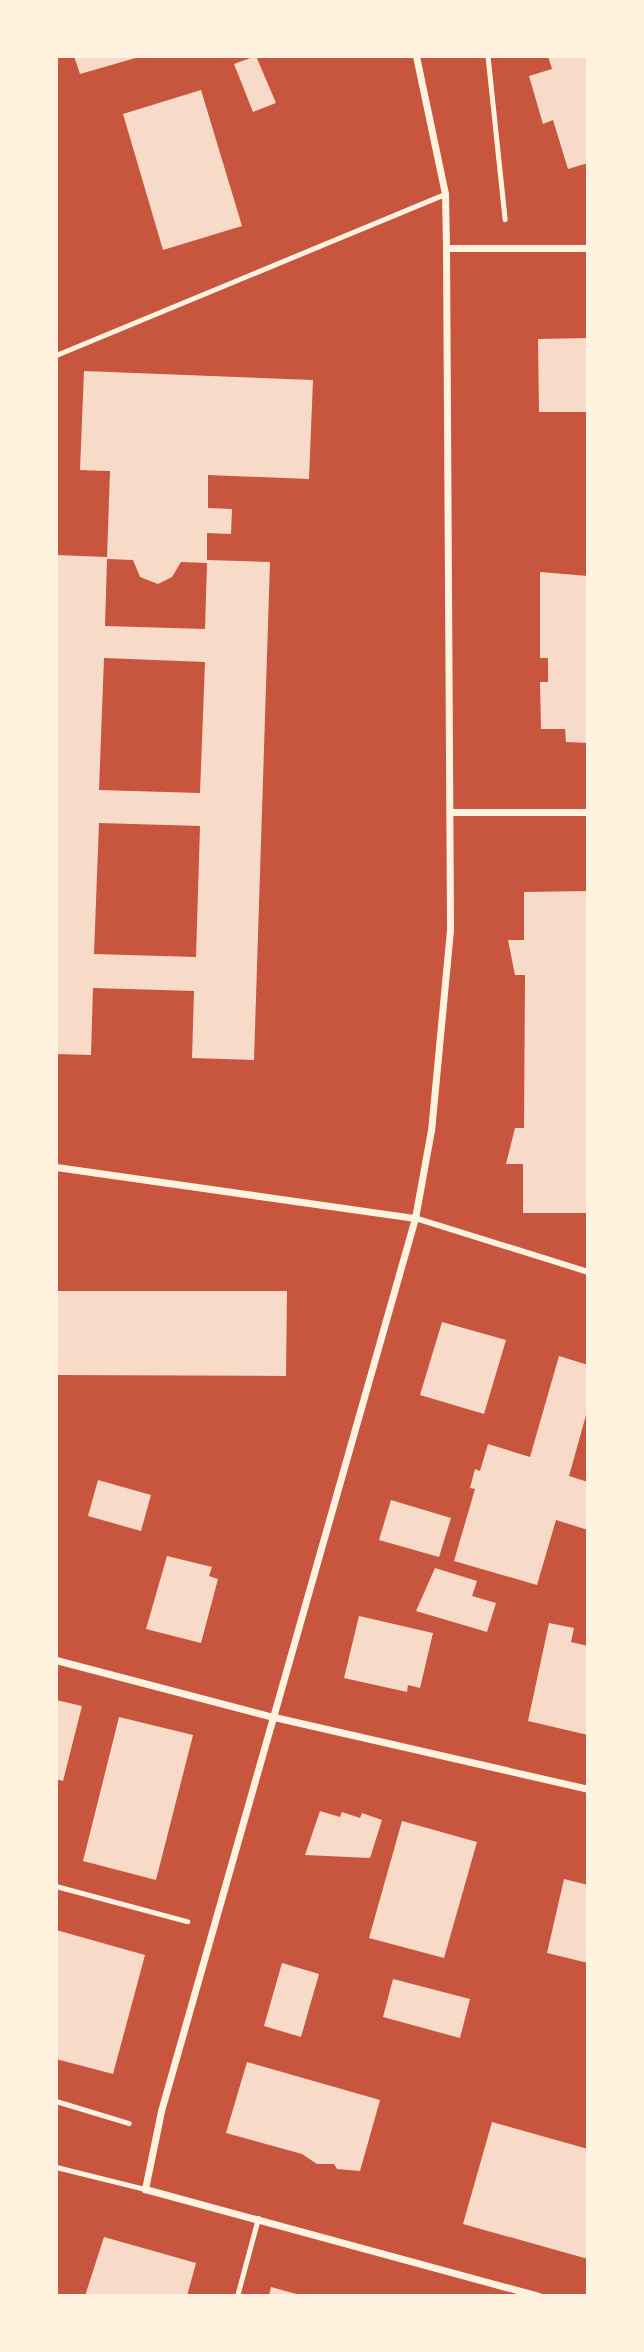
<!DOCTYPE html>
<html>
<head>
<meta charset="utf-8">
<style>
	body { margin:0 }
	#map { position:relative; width:644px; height:2352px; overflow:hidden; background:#c8553d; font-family:Ubuntu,sans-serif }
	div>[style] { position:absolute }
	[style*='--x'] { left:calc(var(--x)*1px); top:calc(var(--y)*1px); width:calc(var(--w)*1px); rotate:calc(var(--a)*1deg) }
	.building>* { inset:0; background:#f7dbc8 }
	.path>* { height:4.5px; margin:-2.25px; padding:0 2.25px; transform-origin:2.25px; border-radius:2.25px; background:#fff3e0 }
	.service>* { height:5px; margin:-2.5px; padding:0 2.5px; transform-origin:2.5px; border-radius:2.5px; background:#fff3e0 }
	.pedestrian>* { height:6px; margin:-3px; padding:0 3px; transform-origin:3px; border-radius:3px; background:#fff3e0 }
	.minor>* { height:7px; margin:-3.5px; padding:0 3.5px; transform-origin:3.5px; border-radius:3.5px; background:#fff3e0 }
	span { translate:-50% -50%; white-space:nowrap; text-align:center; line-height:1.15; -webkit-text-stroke:7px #fff3e0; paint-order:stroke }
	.frame { position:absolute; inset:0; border:58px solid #fff3e0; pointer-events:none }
</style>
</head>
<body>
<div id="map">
	<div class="building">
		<div style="clip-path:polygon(74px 56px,139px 56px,139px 57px,80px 74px)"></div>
		<div style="clip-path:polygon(256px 56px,276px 103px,253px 112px,234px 64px)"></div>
		<div style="clip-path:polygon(548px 56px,588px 56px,588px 163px,568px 169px,553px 120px,543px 124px,529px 76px,552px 69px)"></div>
		<div style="clip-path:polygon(201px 90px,242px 226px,163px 250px,123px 114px)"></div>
		<div style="clip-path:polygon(588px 338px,588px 412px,539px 412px,538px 339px)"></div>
		<div style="clip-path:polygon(evenodd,84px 371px,313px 380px,309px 479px,208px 475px,208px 508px,232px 509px,231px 534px,207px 533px,207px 560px,270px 562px,254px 1060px,192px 1058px,194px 991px,93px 988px,91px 1055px,56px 1054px,56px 555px,107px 557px,110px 471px,80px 470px,84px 371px,107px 559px,133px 560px,140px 577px,158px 584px,172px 577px,181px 562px,207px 563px,205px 629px,105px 626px,107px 559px,84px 371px,104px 658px,205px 662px,200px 793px,99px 790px,104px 658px,84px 371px,99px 823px,200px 826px,196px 957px,94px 954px,99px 823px)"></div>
		<div style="clip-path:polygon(540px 572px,588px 576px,588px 743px,566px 742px,565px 729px,541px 729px,540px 682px,548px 682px,548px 658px,540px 658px)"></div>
		<div style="clip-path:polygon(588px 891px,588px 1213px,523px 1213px,523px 1164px,506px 1164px,515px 1128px,524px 1128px,525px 975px,515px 975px,508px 940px,524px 940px,524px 892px)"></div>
		<div style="clip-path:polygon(56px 1291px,287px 1291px,286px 1376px,56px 1375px)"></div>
		<div style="clip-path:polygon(442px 1322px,506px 1340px,484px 1414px,420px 1395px)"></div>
		<div style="clip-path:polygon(559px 1356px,588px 1365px,588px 1408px,569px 1476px,588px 1482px,588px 1530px,556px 1520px,537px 1585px,454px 1561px,475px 1489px,470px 1488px,475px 1469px,480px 1471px,488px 1444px,530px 1457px)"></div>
		<div style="clip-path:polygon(98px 1480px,151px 1495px,141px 1531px,88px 1516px)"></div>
		<div style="clip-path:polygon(391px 1500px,451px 1518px,439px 1557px,379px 1540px)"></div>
		<div style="clip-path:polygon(167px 1556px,212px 1567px,209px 1576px,218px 1579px,201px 1643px,146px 1629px)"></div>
		<div style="clip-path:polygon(435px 1568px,477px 1581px,472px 1596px,496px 1603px,487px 1632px,416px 1611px)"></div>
		<div style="clip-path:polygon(359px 1616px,433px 1633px,420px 1688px,408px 1685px,407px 1692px,344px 1678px)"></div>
		<div style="clip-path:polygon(549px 1623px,574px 1628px,571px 1642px,588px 1646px,588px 1735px,528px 1721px)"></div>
		<div style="clip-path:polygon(56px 1700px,82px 1706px,63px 1781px,56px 1779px)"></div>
		<div style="clip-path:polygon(119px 1717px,193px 1735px,156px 1880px,83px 1861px)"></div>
		<div style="clip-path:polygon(320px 1811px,340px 1817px,342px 1812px,360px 1818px,362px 1813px,382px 1820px,370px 1858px,305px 1855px)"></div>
		<div style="clip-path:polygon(402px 1821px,477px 1842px,444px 1958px,369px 1938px)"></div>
		<div style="clip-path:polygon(564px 1879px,588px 1885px,588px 1963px,547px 1953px)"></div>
		<div style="clip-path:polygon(56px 1930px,145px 1955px,113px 2074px,56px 2059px)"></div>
		<div style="clip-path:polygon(282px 1963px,319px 1974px,301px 2037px,264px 2026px)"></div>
		<div style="clip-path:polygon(393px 1979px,470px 1999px,460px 2038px,383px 2017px)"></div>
		<div style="clip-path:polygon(247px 2062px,380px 2100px,360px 2171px,337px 2169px,334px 2164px,317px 2164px,302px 2154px,226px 2133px)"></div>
		<div style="clip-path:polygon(492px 2122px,588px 2149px,588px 2259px,463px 2224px)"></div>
		<div style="clip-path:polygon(104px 2237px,196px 2263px,187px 2296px,85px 2296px)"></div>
		<div style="clip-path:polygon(271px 2287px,300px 2295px,299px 2296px,269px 2296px)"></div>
	</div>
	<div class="path">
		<div style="--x:488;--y:56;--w:164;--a:84"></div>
		<div style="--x:56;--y:1886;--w:136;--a:15"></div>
		<div style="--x:56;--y:2101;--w:76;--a:16.8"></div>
	</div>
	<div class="service">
		<div style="--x:56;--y:355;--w:421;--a:-22.5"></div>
		<div style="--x:56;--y:2167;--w:92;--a:13.9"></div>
		<div style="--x:237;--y:2296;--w:81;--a:-74.9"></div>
	</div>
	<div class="pedestrian">
		<div style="--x:415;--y:1218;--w:181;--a:17.3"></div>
	</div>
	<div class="minor">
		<div style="--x:416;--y:56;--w:141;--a:78.1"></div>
		<div style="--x:445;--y:194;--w:54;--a:88.9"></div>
		<div style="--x:446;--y:248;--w:682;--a:89.66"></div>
		<div style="--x:450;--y:930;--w:201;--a:95.4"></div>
		<div style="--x:431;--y:1130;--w:89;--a:100.3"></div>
		<div style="--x:415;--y:1218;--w:928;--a:105.88"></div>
		<div style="--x:161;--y:2111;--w:80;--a:101.6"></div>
		<div style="--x:145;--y:2189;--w:407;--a:15.2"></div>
		<div style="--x:446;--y:248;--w:142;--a:0"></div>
		<div style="--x:452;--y:812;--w:136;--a:0"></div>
		<div style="--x:56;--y:1167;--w:363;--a:8.1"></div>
		<div style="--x:56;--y:1660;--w:225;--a:14.7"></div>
		<div style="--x:274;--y:1717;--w:322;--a:12.9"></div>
	</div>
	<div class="frame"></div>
</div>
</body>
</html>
